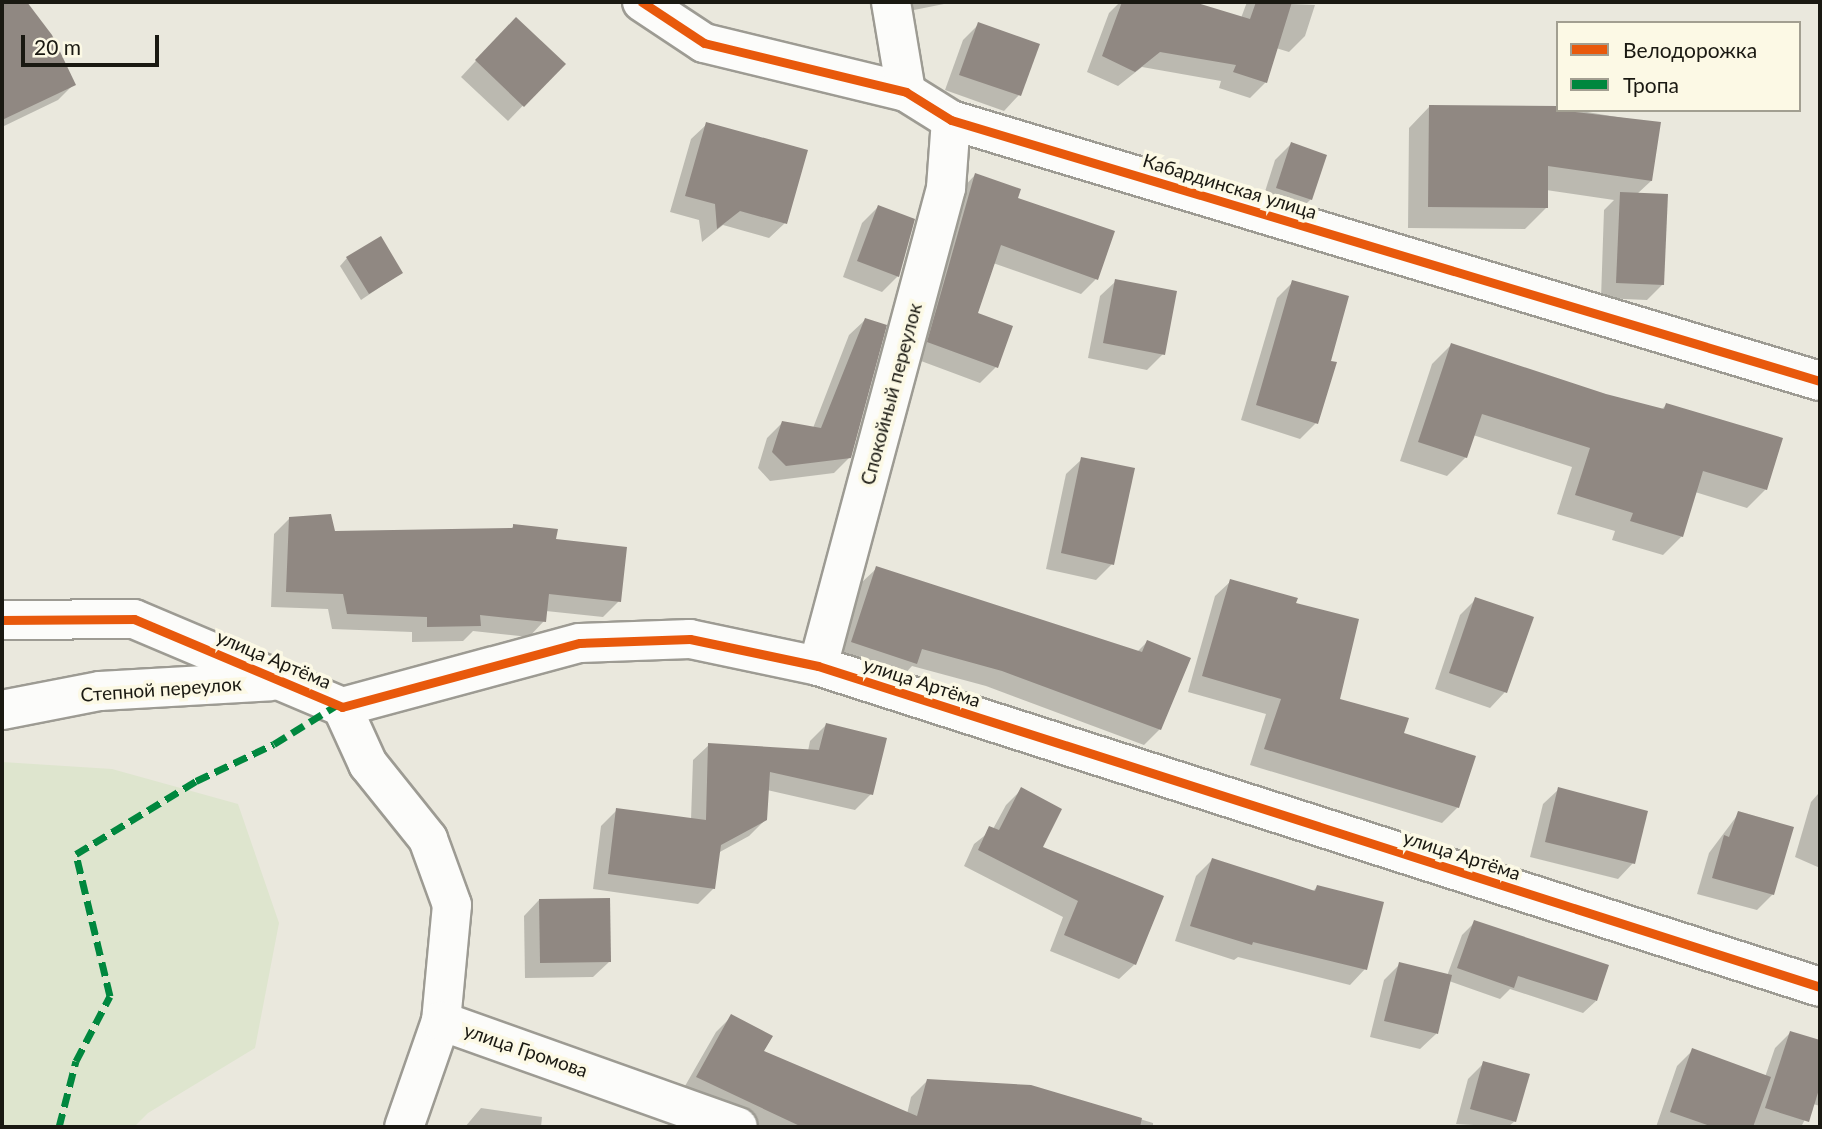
<!DOCTYPE html>
<html>
<head>
<meta charset="utf-8">
<style>
	body { margin:0 }
	#map { position:relative; width:1822px; height:1129px; overflow:hidden; background:#eae8dd; font-family:Lato,sans-serif }
	div>[style] { position:absolute }
	[style*='--x'] { left:calc(var(--x)*1px); top:calc(var(--y)*1px); width:calc(var(--w)*1px); rotate:calc(var(--a)*1deg) }
	.green>* { inset:0; background:#dee5ce }
	.shadow>* { inset:0; background:#0003 }
	.building>* { inset:0; background:#908882 }
	.roads { filter:drop-shadow(2px 0 #9d9b93) drop-shadow(-2px 0 #9d9b93) drop-shadow(0 2px #9d9b93) drop-shadow(0 -2px #9d9b93) }
	.minor>* { height:38px; margin:-19px; padding:0 19px; transform-origin:19px; border-radius:19px; background:#fcfcfa }
	.quiet>* { height:7px; margin-top:-3.5px; transform-origin:0; background:repeating-linear-gradient(90deg,#00873e 0 14px,transparent 0 21px) }
	.cycleway>* { height:9px; margin:-4.5px; padding:0 4.5px; transform-origin:4.5px; border-radius:4.5px; background:#e8590c }
	span { translate:-50% -50%; white-space:nowrap; text-align:center; line-height:1.15; -webkit-text-stroke:7px #fcf9e5; paint-order:stroke }
	.street-label { font-size:19px; color:#1a1912 }
	.frame { position:absolute; inset:0; border:4px solid #1a1912; pointer-events:none }
	.legend { position:absolute; left:1556px; top:21px; width:245px; height:91px; box-sizing:border-box; background:#fcf9e5; border:2px solid #a29f91; margin:0; padding:9px 12px; list-style:none; font-size:21px; color:#1a1912 }
	.legend li { display:flex; align-items:center; gap:14px; height:35px }
	.legend b { width:35px; border:2px solid #a29f91 }
	.scale { position:absolute; left:21px; top:35px; width:138px; height:32px; box-sizing:border-box; border:4px solid #1a1912; border-top:0; padding-left:9px; font-size:21px; line-height:24px; white-space:nowrap; color:#1a1912; -webkit-text-stroke:5px #fcf9e5; paint-order:stroke }
</style>
</head>
<body>
<div id="map">
	<div class="green">
		<div style="clip-path:polygon(2px 762px,112px 769px,238px 804px,279px 923px,255px 1048px,148px 1113px,134px 1127px,2px 1127px)"></div>
	</div>
	<div class="shadow">
		<div style="clip-path:polygon(2px 2px,24px 2px,51px 36px,74px 84px,58px 100px,2px 127px)"></div>
		<div style="clip-path:polygon(904px 2px,954px 2px,904px 12px)"></div>
		<div style="clip-path:polygon(1120px 2px,1188px 2px,1241px 18px,1247px 2px,1315px 5px,1305px 36px,1289px 52px,1276px 48px,1266px 82px,1250px 98px,1219px 88px,1221px 81px,1142px 67px,1118px 86px,1087px 72px,1109px 13px)"></div>
		<div style="clip-path:polygon(979px 24px,1019px 95px,1004px 111px,945px 90px,963px 40px)"></div>
		<div style="clip-path:polygon(500px 35px,563px 64px,508px 121px,461px 77px)"></div>
		<div style="clip-path:polygon(1430px 106px,1575px 110px,1659px 124px,1651px 181px,1637px 194px,1663px 284px,1647px 300px,1601px 298px,1604px 210px,1614px 200px,1546px 190px,1546px 208px,1525px 229px,1408px 228px,1409px 128px)"></div>
		<div style="clip-path:polygon(707px 124px,785px 223px,769px 238px,723px 225px,702px 242px,699px 220px,670px 212px,691px 139px)"></div>
		<div style="clip-path:polygon(1291px 144px,1311px 199px,1295px 215px,1261px 204px,1275px 160px)"></div>
		<div style="clip-path:polygon(975px 175px,1016px 199px,1096px 279px,1081px 294px,993px 263px,975px 314px,996px 367px,980px 383px,913px 358px,960px 191px)"></div>
		<div style="clip-path:polygon(878px 207px,898px 276px,882px 292px,843px 277px,862px 223px)"></div>
		<div style="clip-path:polygon(347px 258px,401px 273px,361px 300px,340px 266px)"></div>
		<div style="clip-path:polygon(1116px 281px,1163px 354px,1147px 370px,1088px 358px,1100px 296px)"></div>
		<div style="clip-path:polygon(1293px 282px,1329px 362px,1316px 423px,1300px 439px,1241px 420px,1277px 298px)"></div>
		<div style="clip-path:polygon(865px 320px,850px 457px,834px 473px,770px 481px,758px 468px,767px 438px,782px 423px,813px 428px,849px 335px)"></div>
		<div style="clip-path:polygon(1451px 345px,1605px 396px,1661px 410px,1666px 405px,1766px 489px,1747px 508px,1695px 492px,1682px 536px,1663px 555px,1612px 540px,1615px 531px,1557px 514px,1572px 467px,1473px 435px,1466px 457px,1447px 476px,1400px 461px,1432px 364px)"></div>
		<div style="clip-path:polygon(1082px 459px,1112px 564px,1096px 580px,1046px 569px,1066px 474px)"></div>
		<div style="clip-path:polygon(290px 518px,334px 533px,510px 530px,514px 525px,554px 541px,619px 601px,603px 617px,546px 611px,544px 621px,529px 637px,473px 631px,463px 641px,412px 642px,412px 632px,332px 629px,328px 609px,271px 607px,274px 534px)"></div>
		<div style="clip-path:polygon(877px 568px,1137px 652px,1147px 642px,1160px 729px,1144px 745px,986px 686px,912px 666px,900px 679px,836px 657px,861px 583px)"></div>
		<div style="clip-path:polygon(1231px 581px,1294px 605px,1338px 700px,1402px 734px,1458px 807px,1442px 823px,1250px 765px,1266px 714px,1188px 692px,1215px 596px)"></div>
		<div style="clip-path:polygon(1476px 599px,1505px 692px,1490px 708px,1435px 689px,1460px 615px)"></div>
		<div style="clip-path:polygon(826px 725px,871px 794px,855px 810px,767px 790px,765px 820px,749px 836px,718px 853px,714px 888px,698px 904px,593px 889px,601px 826px,617px 810px,691px 820px,693px 760px,709px 745px,808px 751px,810px 741px)"></div>
		<div style="clip-path:polygon(1559px 789px,1633px 863px,1618px 879px,1530px 857px,1543px 804px)"></div>
		<div style="clip-path:polygon(1021px 790px,1040px 848px,1135px 964px,1119px 979px,1050px 951px,1063px 917px,964px 866px,974px 844px,993px 829px,1006px 805px)"></div>
		<div style="clip-path:polygon(1818px 794px,1820px 795px,1820px 868px,1795px 857px,1811px 802px)"></div>
		<div style="clip-path:polygon(1739px 813px,1773px 894px,1757px 910px,1697px 894px,1709px 853px)"></div>
		<div style="clip-path:polygon(1212px 860px,1312px 892px,1317px 887px,1365px 969px,1350px 985px,1238px 957px,1234px 960px,1175px 941px,1196px 876px)"></div>
		<div style="clip-path:polygon(539px 900px,609px 962px,593px 977px,525px 978px,524px 916px)"></div>
		<div style="clip-path:polygon(1475px 922px,1596px 1001px,1583px 1013px,1510px 989px,1500px 999px,1449px 981px,1436px 1034px,1420px 1049px,1370px 1037px,1384px 980px,1400px 964px,1447px 976px,1462px 935px)"></div>
		<div style="clip-path:polygon(732px 1016px,762px 1052px,907px 1114px,911px 1097px,927px 1081px,1031px 1086px,1153px 1123px,1153px 1127px,756px 1127px,681px 1093px,716px 1032px)"></div>
		<div style="clip-path:polygon(1790px 1033px,1820px 1042px,1820px 1106px,1813px 1104px,1801px 1127px,1656px 1127px,1677px 1066px,1693px 1050px,1765px 1077px,1775px 1048px)"></div>
		<div style="clip-path:polygon(1484px 1063px,1515px 1121px,1508px 1127px,1456px 1124px,1468px 1079px)"></div>
		<div style="clip-path:polygon(481px 1108px,542px 1117px,541px 1127px,465px 1127px)"></div>
	</div>
	<div class="building">
		<div style="clip-path:polygon(2px 2px,27px 2px,52px 35px,76px 85px,2px 120px)"></div>
		<div style="clip-path:polygon(1122px 2px,1194px 2px,1250px 19px,1256px 2px,1292px 2px,1267px 83px,1233px 72px,1236px 65px,1160px 52px,1135px 72px,1102px 56px)"></div>
		<div style="clip-path:polygon(516px 17px,566px 64px,524px 107px,475px 60px)"></div>
		<div style="clip-path:polygon(978px 22px,1040px 44px,1021px 96px,959px 75px)"></div>
		<div style="clip-path:polygon(1429px 105px,1558px 106px,1558px 110px,1661px 122px,1652px 181px,1548px 166px,1548px 208px,1428px 207px)"></div>
		<div style="clip-path:polygon(706px 122px,808px 150px,787px 224px,740px 211px,717px 229px,715px 204px,685px 196px)"></div>
		<div style="clip-path:polygon(1291px 142px,1327px 155px,1312px 200px,1276px 188px)"></div>
		<div style="clip-path:polygon(975px 173px,1021px 189px,1018px 198px,1115px 231px,1098px 280px,1001px 245px,978px 313px,1013px 326px,998px 368px,927px 342px)"></div>
		<div style="clip-path:polygon(1620px 192px,1668px 194px,1664px 285px,1616px 283px)"></div>
		<div style="clip-path:polygon(878px 205px,915px 219px,899px 277px,857px 261px)"></div>
		<div style="clip-path:polygon(381px 236px,403px 273px,369px 294px,346px 257px)"></div>
		<div style="clip-path:polygon(1115px 279px,1177px 291px,1165px 355px,1103px 343px)"></div>
		<div style="clip-path:polygon(1292px 280px,1349px 296px,1331px 361px,1337px 362px,1318px 424px,1256px 405px)"></div>
		<div style="clip-path:polygon(865px 318px,887px 325px,851px 458px,786px 466px,772px 452px,782px 421px,821px 428px)"></div>
		<div style="clip-path:polygon(1451px 343px,1606px 394px,1664px 409px,1666px 403px,1783px 438px,1767px 490px,1703px 471px,1683px 537px,1630px 521px,1633px 513px,1575px 495px,1590px 448px,1482px 414px,1467px 458px,1418px 442px)"></div>
		<div style="clip-path:polygon(1081px 457px,1135px 468px,1114px 565px,1061px 553px)"></div>
		<div style="clip-path:polygon(331px 514px,335px 531px,513px 528px,513px 524px,558px 529px,556px 539px,627px 547px,621px 602px,549px 594px,546px 622px,480px 615px,481px 626px,427px 627px,427px 617px,347px 614px,343px 594px,286px 592px,289px 517px)"></div>
		<div style="clip-path:polygon(876px 566px,1142px 652px,1147px 640px,1191px 658px,1161px 730px,1002px 671px,922px 649px,917px 664px,851px 642px)"></div>
		<div style="clip-path:polygon(1230px 579px,1298px 598px,1296px 603px,1359px 619px,1340px 699px,1409px 718px,1404px 733px,1476px 756px,1459px 808px,1264px 749px,1281px 699px,1202px 676px)"></div>
		<div style="clip-path:polygon(1475px 597px,1534px 617px,1507px 693px,1449px 673px)"></div>
		<div style="clip-path:polygon(826px 723px,887px 738px,873px 795px,770px 772px,767px 820px,721px 845px,715px 889px,608px 874px,616px 808px,706px 820px,708px 743px,819px 750px)"></div>
		<div style="clip-path:polygon(1021px 787px,1062px 809px,1043px 847px,1164px 896px,1136px 965px,1064px 935px,1078px 901px,978px 850px,989px 826px,999px 830px)"></div>
		<div style="clip-path:polygon(1558px 787px,1648px 811px,1635px 864px,1545px 842px)"></div>
		<div style="clip-path:polygon(1738px 811px,1794px 827px,1774px 895px,1712px 878px,1724px 835px,1729px 837px)"></div>
		<div style="clip-path:polygon(1212px 858px,1315px 891px,1317px 885px,1384px 902px,1367px 970px,1253px 942px,1252px 945px,1190px 926px)"></div>
		<div style="clip-path:polygon(610px 898px,611px 962px,540px 963px,539px 899px)"></div>
		<div style="clip-path:polygon(1474px 920px,1609px 965px,1597px 1001px,1518px 976px,1514px 988px,1457px 968px)"></div>
		<div style="clip-path:polygon(1399px 962px,1452px 975px,1438px 1034px,1384px 1021px)"></div>
		<div style="clip-path:polygon(731px 1014px,773px 1036px,764px 1051px,917px 1116px,927px 1079px,1031px 1085px,1142px 1118px,1140px 1127px,802px 1127px,696px 1077px)"></div>
		<div style="clip-path:polygon(1790px 1031px,1820px 1040px,1820px 1086px,1809px 1122px,1765px 1108px)"></div>
		<div style="clip-path:polygon(1692px 1048px,1771px 1077px,1753px 1127px,1713px 1127px,1670px 1112px)"></div>
		<div style="clip-path:polygon(1483px 1061px,1530px 1074px,1516px 1122px,1470px 1109px)"></div>
	</div>
	<div class="roads">
		<div class="minor">
			<div style="--x:642;--y:2;--w:74;--a:33.5"></div>
			<div style="--x:704;--y:43;--w:208;--a:13.6"></div>
			<div style="--x:906;--y:92;--w:53;--a:31.9"></div>
			<div style="--x:951;--y:120;--w:907;--a:16.72"></div>
			<div style="--x:891;--y:2;--w:91;--a:80.5"></div>
			<div style="--x:2;--y:620;--w:132;--a:-0.4"></div>
			<div style="--x:134;--y:619;--w:226;--a:22.9"></div>
			<div style="--x:342;--y:707;--w:246;--a:-15.1"></div>
			<div style="--x:580;--y:643;--w:110;--a:-2.1"></div>
			<div style="--x:690;--y:639;--w:131;--a:11.9"></div>
			<div style="--x:818;--y:666;--w:1052;--a:17.76"></div>
			<div style="--x:818;--y:666;--w:495;--a:-75"></div>
			<div style="--x:946;--y:188;--w:68;--a:-85.8"></div>
			<div style="--x:342;--y:707;--w:63;--a:65.5"></div>
			<div style="--x:368;--y:764;--w:96;--a:51.3"></div>
			<div style="--x:428;--y:839;--w:70;--a:70"></div>
			<div style="--x:452;--y:905;--w:117;--a:95.4"></div>
			<div style="--x:441;--y:1021;--w:112;--a:109.2"></div>
			<div style="--x:2;--y:710;--w:100;--a:-11"></div>
			<div style="--x:100;--y:691;--w:171;--a:-3.3"></div>
			<div style="--x:441;--y:1021;--w:315;--a:19.6"></div>
		</div>
	</div>
	<div class="quiet">
		<div style="--x:59;--y:1127;--w:68;--a:-75.6"></div>
		<div style="--x:76;--y:1061;--w:73;--a:-62.4"></div>
		<div style="--x:110;--y:996;--w:146;--a:-103.5"></div>
		<div style="--x:76;--y:854;--w:140;--a:-31.3"></div>
		<div style="--x:196;--y:781;--w:86;--a:-25.4"></div>
		<div style="--x:274;--y:744;--w:74;--a:-31.8"></div>
	</div>
	<div class="cycleway">
		<div style="--x:642;--y:2;--w:74;--a:33.5"></div>
		<div style="--x:704;--y:43;--w:208;--a:13.6"></div>
		<div style="--x:906;--y:92;--w:53;--a:31.9"></div>
		<div style="--x:951;--y:120;--w:907;--a:16.72"></div>
		<div style="--x:2;--y:620;--w:132;--a:-0.4"></div>
		<div style="--x:134;--y:619;--w:226;--a:22.9"></div>
		<div style="--x:342;--y:707;--w:246;--a:-15.1"></div>
		<div style="--x:580;--y:643;--w:110;--a:-2.1"></div>
		<div style="--x:690;--y:639;--w:131;--a:11.9"></div>
		<div style="--x:818;--y:666;--w:1052;--a:17.76"></div>
	</div>
	<div class="street-label">
		<span style="left:1230px;top:186px;rotate:17deg">Кабардинская улица</span>
		<span style="left:891px;top:394px;rotate:-75deg">Спокойный переулок</span>
		<span style="left:274px;top:659px;rotate:23deg">улица Артёма</span>
		<span style="left:922px;top:682px;rotate:18deg">улица Артёма</span>
		<span style="left:161px;top:689px;rotate:-4deg">Степной переулок</span>
		<span style="left:1462px;top:855px;rotate:18deg">улица Артёма</span>
		<span style="left:526px;top:1050px;rotate:19deg">улица Громова</span>
	</div>
	<div class="frame"></div>
	<ul class="legend">
	<li><b style="height:9px;background:#e8590c"></b>Велодорожка</li>
	<li><b style="height:9px;background:#00873e"></b>Тропа</li>
	</ul>
	<div class="scale">20 m</div>
</div>
</body>
</html>
